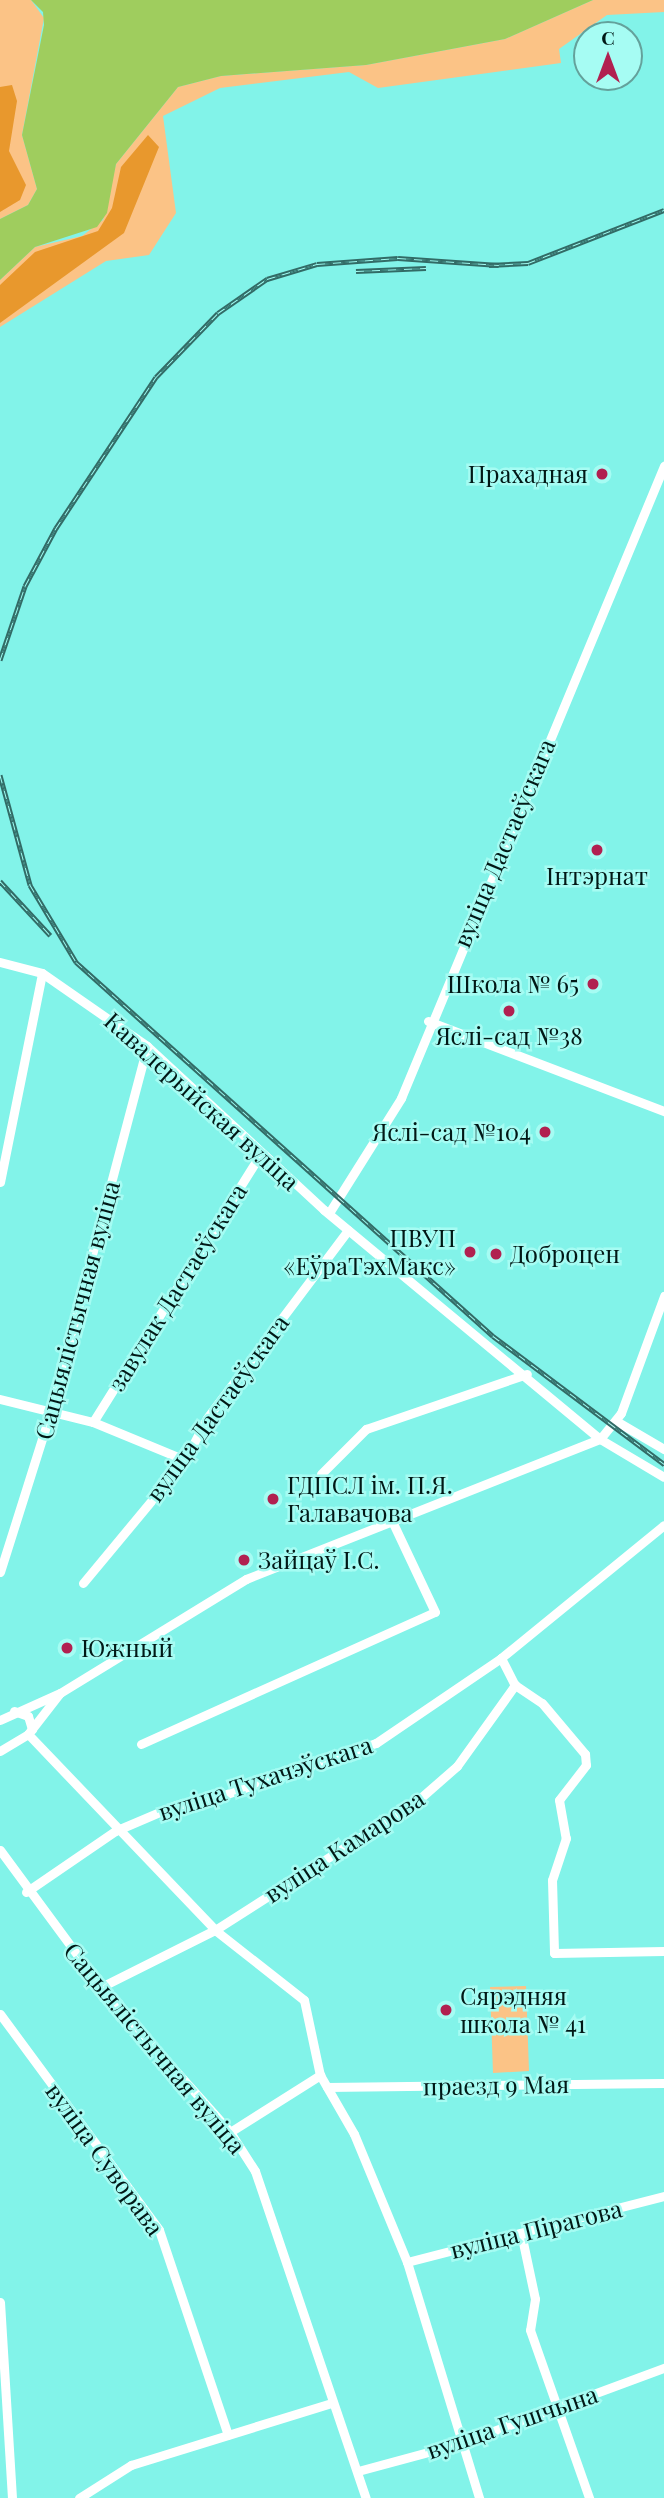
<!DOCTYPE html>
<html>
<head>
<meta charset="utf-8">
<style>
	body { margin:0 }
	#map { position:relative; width:664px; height:2498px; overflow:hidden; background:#82f3e9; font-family:"Playfair Display",serif }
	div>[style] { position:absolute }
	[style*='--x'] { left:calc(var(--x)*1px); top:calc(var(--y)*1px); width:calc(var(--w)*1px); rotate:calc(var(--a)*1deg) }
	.green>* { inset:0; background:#fbc386 }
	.forest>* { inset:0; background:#e8982d }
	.water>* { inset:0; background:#9fcd5e }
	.minor>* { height:9px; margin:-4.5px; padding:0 4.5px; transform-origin:4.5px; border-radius:4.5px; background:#fff }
	.rail>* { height:5px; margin-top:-2.5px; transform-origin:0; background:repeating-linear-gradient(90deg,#a6fcf3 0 8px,#326b66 0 16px); box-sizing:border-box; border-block:2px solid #326b66 }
	.dots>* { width:19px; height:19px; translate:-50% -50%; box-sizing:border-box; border:4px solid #a6fcf3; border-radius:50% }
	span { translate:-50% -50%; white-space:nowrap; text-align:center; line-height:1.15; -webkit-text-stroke:5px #a6fcf3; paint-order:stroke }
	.poi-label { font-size:24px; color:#011816 }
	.right { translate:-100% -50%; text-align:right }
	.left { translate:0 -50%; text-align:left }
	.street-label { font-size:24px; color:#011816 }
	.north { position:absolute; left:573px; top:21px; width:70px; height:70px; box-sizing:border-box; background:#a6fcf3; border:2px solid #64a19b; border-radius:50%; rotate:0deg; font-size:19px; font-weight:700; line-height:28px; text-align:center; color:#011816 }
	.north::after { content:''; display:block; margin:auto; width:24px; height:32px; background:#b12050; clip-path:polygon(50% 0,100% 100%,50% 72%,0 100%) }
</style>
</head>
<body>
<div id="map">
	<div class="green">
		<div style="clip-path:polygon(0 0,31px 0,44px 18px,22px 135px,37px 189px,28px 205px,0 219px)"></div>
		<div style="clip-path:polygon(593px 0,664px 0,664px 12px,607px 15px,559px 49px,561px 63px,378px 88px,349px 72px,220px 88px,163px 116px,176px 213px,149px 255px,106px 261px,0 327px,0 280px,35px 247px,82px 236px,103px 220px,116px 164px,178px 87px,221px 76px,366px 65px,505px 39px)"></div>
		<div style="clip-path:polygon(526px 1986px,529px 2071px,493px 2073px,490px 1987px)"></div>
	</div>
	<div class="forest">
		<div style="clip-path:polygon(12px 85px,17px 101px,9px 151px,26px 185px,20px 200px,0 212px,0 87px)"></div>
		<div style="clip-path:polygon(148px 135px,159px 147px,124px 233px,0 323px,0 285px,35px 252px,98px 231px,112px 208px,121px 167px)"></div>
	</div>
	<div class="water">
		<div style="clip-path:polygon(31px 0,593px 0,505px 39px,366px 65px,221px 76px,178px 87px,116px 164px,107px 213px,97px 227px,35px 247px,0 280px,0 219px,28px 205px,37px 189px,22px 135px,44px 25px,43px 12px)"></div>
	</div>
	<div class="minor">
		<div style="--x:0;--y:962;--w:43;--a:14.7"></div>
		<div style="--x:42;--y:973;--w:128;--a:34.8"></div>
		<div style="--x:147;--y:1046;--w:241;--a:42.8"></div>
		<div style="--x:324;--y:1210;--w:359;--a:39.7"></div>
		<div style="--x:600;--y:1439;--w:74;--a:30.7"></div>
		<div style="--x:428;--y:1021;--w:253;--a:20.9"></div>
		<div style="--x:0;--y:1182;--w:213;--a:-78.6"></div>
		<div style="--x:329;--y:1213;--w:136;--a:-57.9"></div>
		<div style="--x:401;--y:1098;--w:685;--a:-67.41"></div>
		<div style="--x:0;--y:1399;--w:96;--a:13.9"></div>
		<div style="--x:93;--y:1422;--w:100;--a:22.4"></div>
		<div style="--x:616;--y:1421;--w:56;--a:30.3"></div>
		<div style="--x:93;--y:1422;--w:317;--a:-58"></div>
		<div style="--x:321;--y:1474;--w:64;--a:-45"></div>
		<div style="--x:366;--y:1429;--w:170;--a:-18.9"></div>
		<div style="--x:0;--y:1572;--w:170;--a:-72.5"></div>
		<div style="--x:51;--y:1410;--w:376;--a:-75.2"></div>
		<div style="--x:83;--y:1583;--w:160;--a:-50.3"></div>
		<div style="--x:185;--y:1460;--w:47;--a:-62.4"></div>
		<div style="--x:207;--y:1418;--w:235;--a:-53.1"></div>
		<div style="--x:501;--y:1658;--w:30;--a:63"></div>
		<div style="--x:515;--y:1685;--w:32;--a:34"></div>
		<div style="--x:542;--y:1703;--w:67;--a:49.9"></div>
		<div style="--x:585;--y:1754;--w:11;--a:85"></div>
		<div style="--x:586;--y:1765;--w:44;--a:127.6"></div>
		<div style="--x:559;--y:1800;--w:39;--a:80"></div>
		<div style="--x:566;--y:1838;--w:44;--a:108.4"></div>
		<div style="--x:552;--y:1880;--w:73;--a:88.4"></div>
		<div style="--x:554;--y:1953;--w:110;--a:-1"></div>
		<div style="--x:14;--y:1711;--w:15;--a:20"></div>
		<div style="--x:28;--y:1716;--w:14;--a:73"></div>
		<div style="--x:0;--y:1720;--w:66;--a:-24.2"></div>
		<div style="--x:60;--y:1693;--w:218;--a:-31.5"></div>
		<div style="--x:246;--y:1579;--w:381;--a:-21.6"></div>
		<div style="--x:600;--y:1439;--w:33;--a:-51"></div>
		<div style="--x:621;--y:1413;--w:125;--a:-69.8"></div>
		<div style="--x:28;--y:1734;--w:271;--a:46.3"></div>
		<div style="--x:215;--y:1930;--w:113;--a:38.2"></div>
		<div style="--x:304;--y:2000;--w:77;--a:78"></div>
		<div style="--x:320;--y:2075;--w:68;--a:60"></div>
		<div style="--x:354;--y:2134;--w:139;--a:67.5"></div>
		<div style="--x:407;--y:2262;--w:247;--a:73"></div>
		<div style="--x:141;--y:1744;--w:322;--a:-24.2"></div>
		<div style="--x:435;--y:1612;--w:98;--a:-115.3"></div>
		<div style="--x:0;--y:1751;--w:33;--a:-31"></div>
		<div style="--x:28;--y:1734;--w:51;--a:-52.2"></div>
		<div style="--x:0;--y:1850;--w:170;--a:53.6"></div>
		<div style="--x:101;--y:1987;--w:194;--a:48.3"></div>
		<div style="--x:230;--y:2132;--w:46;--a:57.3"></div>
		<div style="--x:255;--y:2171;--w:345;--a:71.3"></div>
		<div style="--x:26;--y:1892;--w:108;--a:-34.4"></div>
		<div style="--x:115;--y:1831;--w:66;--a:-23.1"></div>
		<div style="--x:176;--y:1805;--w:40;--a:-10"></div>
		<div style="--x:215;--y:1798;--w:170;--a:-18.9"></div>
		<div style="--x:376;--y:1743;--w:151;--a:-34.2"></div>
		<div style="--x:501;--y:1658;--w:210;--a:-39.2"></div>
		<div style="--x:101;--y:1987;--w:127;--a:-26.6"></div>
		<div style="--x:215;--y:1930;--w:240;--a:-32.6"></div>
		<div style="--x:417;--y:1801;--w:53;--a:-41.2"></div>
		<div style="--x:457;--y:1766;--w:100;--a:-54.4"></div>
		<div style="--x:0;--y:2014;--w:268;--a:53.6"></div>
		<div style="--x:159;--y:2230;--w:216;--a:71.4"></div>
		<div style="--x:327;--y:2087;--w:337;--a:-0.7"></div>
		<div style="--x:230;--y:2132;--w:107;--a:-32.3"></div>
		<div style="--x:521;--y:2233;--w:67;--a:78"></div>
		<div style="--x:535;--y:2299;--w:31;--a:99"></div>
		<div style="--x:530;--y:2330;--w:178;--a:70.6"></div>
		<div style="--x:407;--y:2262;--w:265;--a:-14.4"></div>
		<div style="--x:0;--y:2302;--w:196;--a:86.5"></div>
		<div style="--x:358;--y:2471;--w:104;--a:-15.1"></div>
		<div style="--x:458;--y:2444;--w:220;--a:-20.3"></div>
		<div style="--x:79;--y:2498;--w:62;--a:-32.4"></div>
		<div style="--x:131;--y:2465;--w:209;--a:-17.2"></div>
	</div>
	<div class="rail">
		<div style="--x:489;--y:265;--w:39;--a:-3"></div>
		<div style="--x:528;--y:263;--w:146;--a:-21.3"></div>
		<div style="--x:356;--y:271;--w:70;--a:-2.5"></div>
		<div style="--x:0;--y:660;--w:78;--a:-71.3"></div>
		<div style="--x:25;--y:586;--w:66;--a:-61.9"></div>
		<div style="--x:56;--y:528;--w:181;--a:-56.5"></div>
		<div style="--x:156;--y:377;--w:89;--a:-45.9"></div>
		<div style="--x:218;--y:313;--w:60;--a:-34.8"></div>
		<div style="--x:267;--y:279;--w:52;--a:-16.7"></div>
		<div style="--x:317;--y:264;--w:81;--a:-4.2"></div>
		<div style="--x:398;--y:258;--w:101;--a:4"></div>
		<div style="--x:0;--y:775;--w:114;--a:74.7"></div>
		<div style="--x:30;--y:885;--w:90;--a:59.1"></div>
		<div style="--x:76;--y:962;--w:560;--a:41.89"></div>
		<div style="--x:493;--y:1336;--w:214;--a:36.8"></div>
		<div style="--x:0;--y:881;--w:74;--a:47.2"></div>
	</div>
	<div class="dots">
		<div style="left:602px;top:474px;background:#b12050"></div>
		<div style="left:597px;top:850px;background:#b12050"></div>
		<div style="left:593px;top:984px;background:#b12050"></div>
		<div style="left:509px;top:1011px;background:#b12050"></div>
		<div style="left:545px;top:1132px;background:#b12050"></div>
		<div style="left:470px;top:1252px;background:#b12050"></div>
		<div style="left:496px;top:1254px;background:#b12050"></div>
		<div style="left:273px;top:1499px;background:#b12050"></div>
		<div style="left:244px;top:1560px;background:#b12050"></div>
		<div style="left:67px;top:1648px;background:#b12050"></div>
		<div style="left:446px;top:2010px;background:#b12050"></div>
	</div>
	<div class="poi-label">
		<span class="right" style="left:588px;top:474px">Прахадная</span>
		<span style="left:597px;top:876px">Інтэрнат</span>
		<span class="right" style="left:579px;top:984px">Школа № 65</span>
		<span style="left:509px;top:1036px">Яслі-сад №38</span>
		<span class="right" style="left:531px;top:1132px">Яслі-сад №104</span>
		<span class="right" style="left:456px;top:1252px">ПВУП<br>«ЕўраТэхМакс»</span>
		<span class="left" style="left:510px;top:1254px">Доброцен</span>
		<span class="left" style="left:287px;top:1499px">ГДПСЛ ім. П.Я.<br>Галавачова</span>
		<span class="left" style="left:258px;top:1560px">Зайцаў І.С.</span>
		<span class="left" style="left:81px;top:1648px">Южный</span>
		<span class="left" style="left:460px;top:2010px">Сярэдняя<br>школа № 41</span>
	</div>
	<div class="street-label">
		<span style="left:504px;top:843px;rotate:-67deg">вуліца Дастаеўскага</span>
		<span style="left:202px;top:1101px;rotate:42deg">Кавалерыйская вуліца</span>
		<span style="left:177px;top:1287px;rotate:-58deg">завулак Дастаеўскага</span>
		<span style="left:77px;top:1310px;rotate:-75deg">Сацыялістычная вуліца</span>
		<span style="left:217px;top:1408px;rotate:-54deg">вуліца Дастаеўскага</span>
		<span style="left:265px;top:1778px;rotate:-18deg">вуліца Тухачэўскага</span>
		<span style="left:344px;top:1846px;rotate:-33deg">вуліца Камарова</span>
		<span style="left:155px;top:2048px;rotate:50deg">Сацыялістычная вуліца</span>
		<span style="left:496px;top:2085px;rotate:-1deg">праезд 9 Мая</span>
		<span style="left:105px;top:2159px;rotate:54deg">вуліца Суворава</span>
		<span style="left:536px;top:2229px;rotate:-14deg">вуліца Пірагова</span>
		<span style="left:512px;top:2422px;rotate:-19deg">вуліца Гушчына</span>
	</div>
	<div class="north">С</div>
</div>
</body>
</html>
